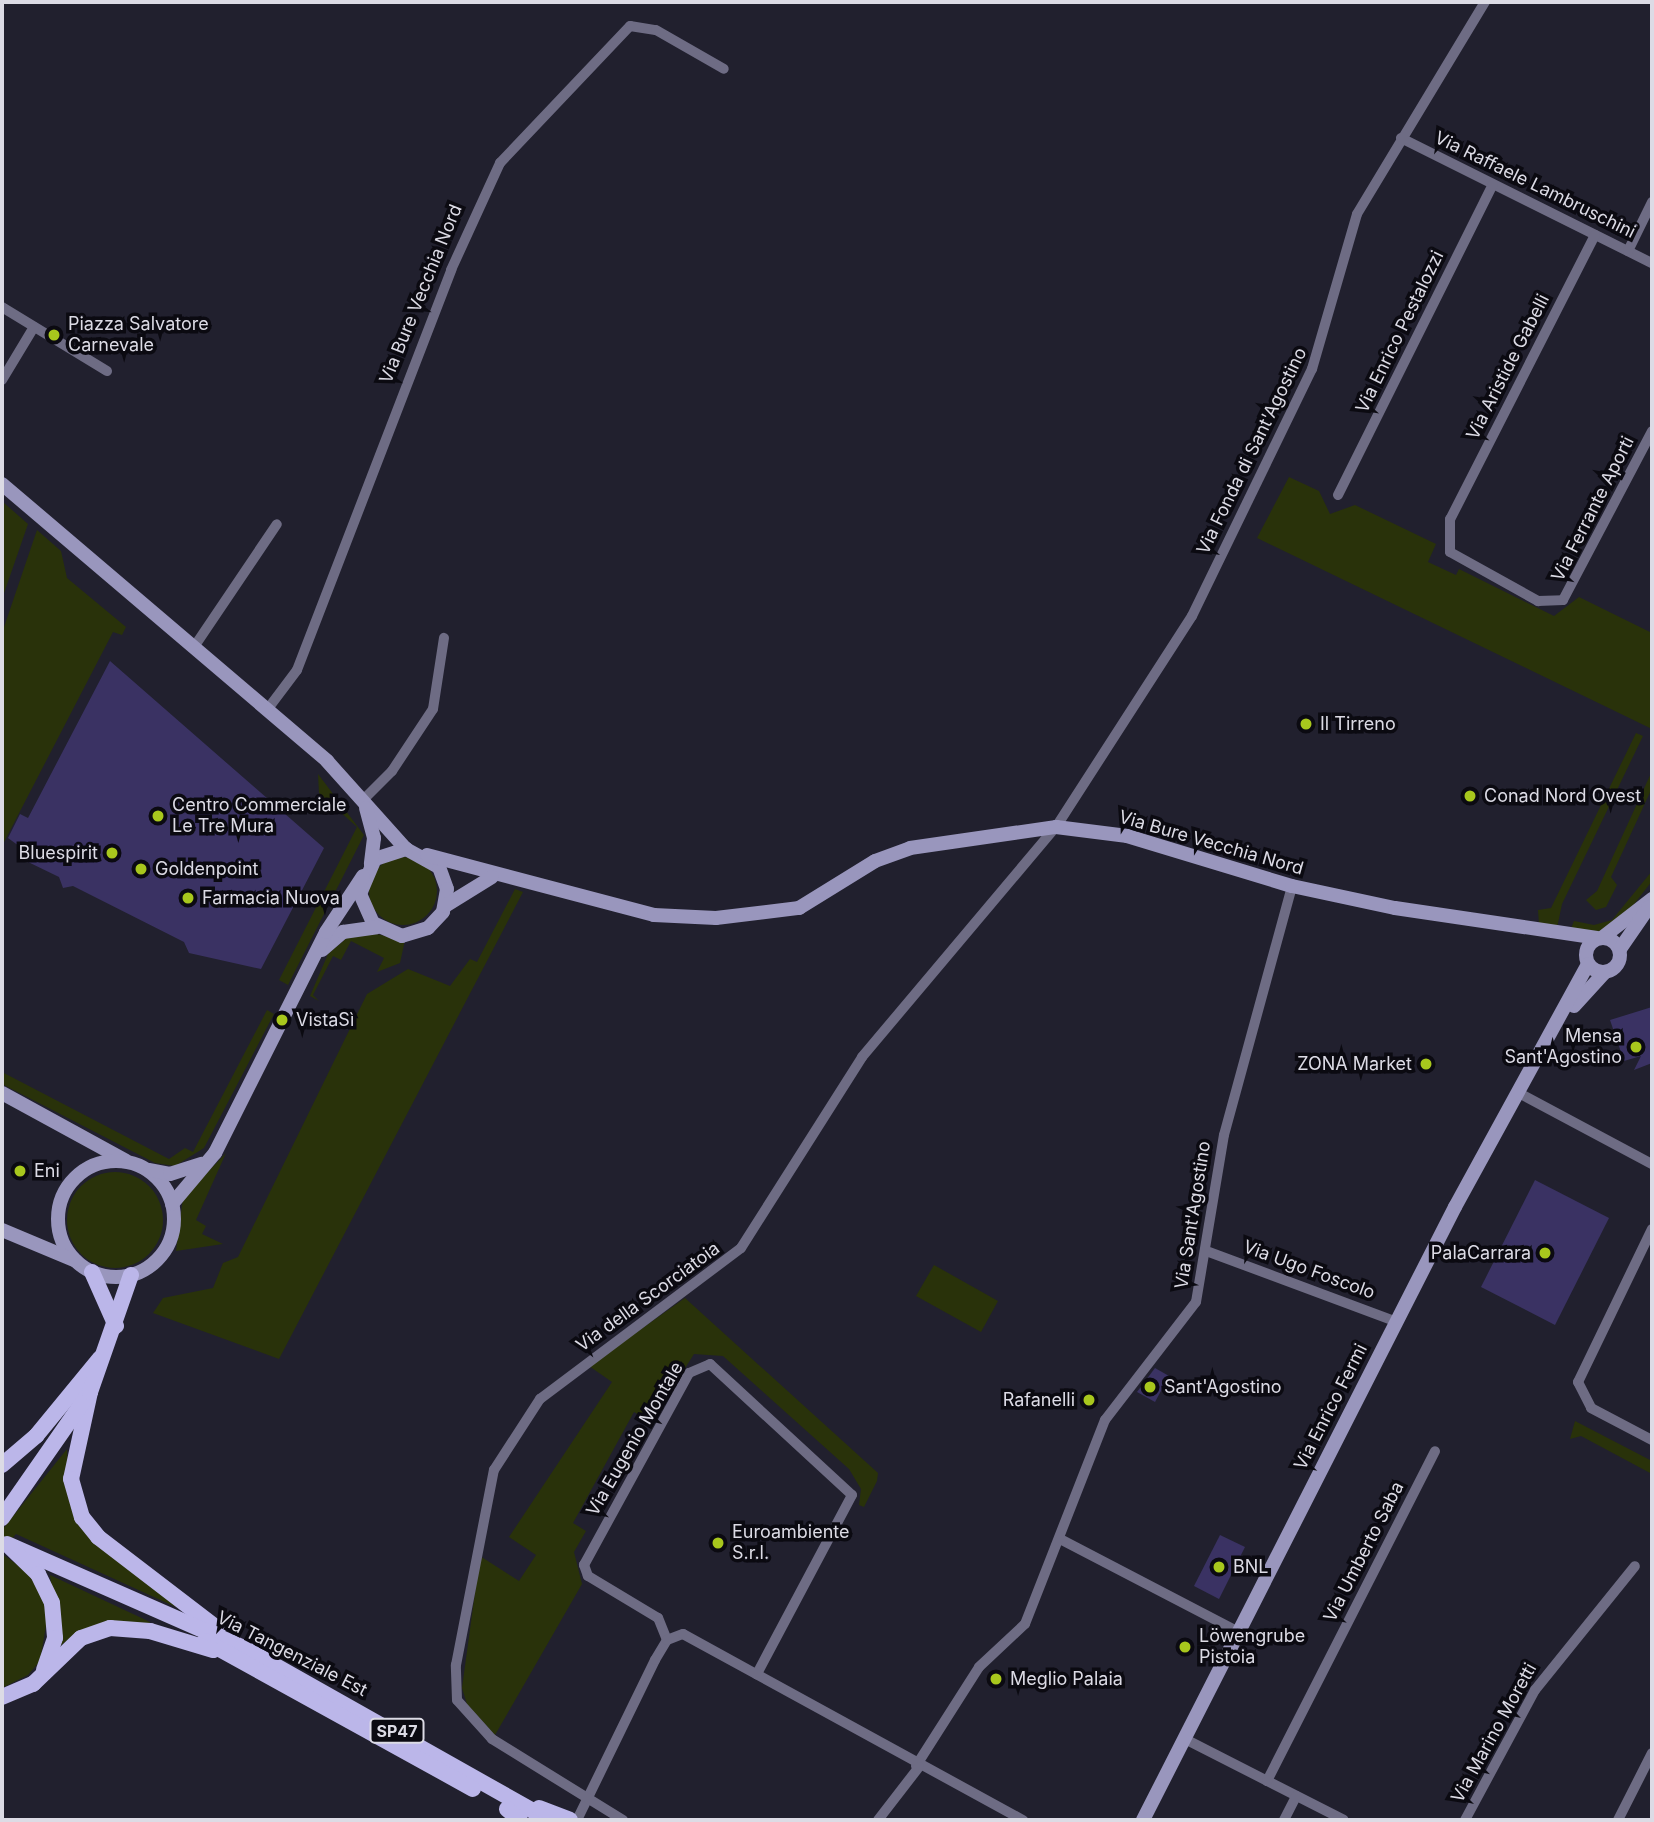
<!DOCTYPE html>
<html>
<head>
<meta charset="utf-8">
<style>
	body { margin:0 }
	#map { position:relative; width:1654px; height:1822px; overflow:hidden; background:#21202e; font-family:Inter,sans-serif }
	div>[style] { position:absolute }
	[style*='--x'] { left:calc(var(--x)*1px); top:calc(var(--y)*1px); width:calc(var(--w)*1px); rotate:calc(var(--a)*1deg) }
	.green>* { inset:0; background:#29320a }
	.round { border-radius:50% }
	.building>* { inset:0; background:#3a3263 }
	.street>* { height:10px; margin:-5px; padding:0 5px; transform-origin:5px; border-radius:5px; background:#6e6c84 }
	.secondary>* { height:14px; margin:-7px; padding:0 7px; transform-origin:7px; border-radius:7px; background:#9996bd }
	.secondary>.ring { margin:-7px; padding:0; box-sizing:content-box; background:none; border:14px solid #9996bd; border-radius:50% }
	.primary>* { height:16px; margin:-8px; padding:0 8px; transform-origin:8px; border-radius:8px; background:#bbb6e9 }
	.dots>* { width:19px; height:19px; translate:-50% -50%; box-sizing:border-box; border:4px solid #0b0a11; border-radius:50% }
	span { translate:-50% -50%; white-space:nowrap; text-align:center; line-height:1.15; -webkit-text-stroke:7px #0b0a11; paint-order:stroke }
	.shield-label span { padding:2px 5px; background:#0b0a11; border:2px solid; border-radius:5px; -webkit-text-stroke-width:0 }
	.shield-label { font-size:16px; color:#dcdbe5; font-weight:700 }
	.street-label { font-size:18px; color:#dcdbe5 }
	.poi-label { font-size:18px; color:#dcdbe5 }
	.left { translate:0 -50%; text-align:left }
	.right { translate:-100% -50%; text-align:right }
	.frame { position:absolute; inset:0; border:4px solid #dcdbe5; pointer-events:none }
</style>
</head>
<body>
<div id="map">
	<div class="green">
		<div style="clip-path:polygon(1289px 477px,1319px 491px,1330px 514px,1355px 505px,1436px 544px,1428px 562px,1456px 575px,1459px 569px,1554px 616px,1579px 597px,1652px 633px,1652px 729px,1257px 538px)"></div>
		<div style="clip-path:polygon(3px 502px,28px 524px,2px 599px,2px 506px)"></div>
		<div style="clip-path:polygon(37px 530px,61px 551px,67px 578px,126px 627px,122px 635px,113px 632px,2px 846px,2px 633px)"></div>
		<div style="clip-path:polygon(1636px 733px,1643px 736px,1562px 904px,1557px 928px,1539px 924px,1538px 910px,1551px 908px)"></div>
		<div style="clip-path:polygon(1652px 771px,1652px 788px,1611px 877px,1617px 885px,1606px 907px,1596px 910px,1586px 900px,1597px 891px)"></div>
		<div style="clip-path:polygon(318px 774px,364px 835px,288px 985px,279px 980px,357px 827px,319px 793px)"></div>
		<div class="round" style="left:369px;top:857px;width:68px;height:68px"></div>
		<div style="clip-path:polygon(1652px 871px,1652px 881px,1628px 912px,1601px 932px,1570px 931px,1574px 921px,1594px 925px,1612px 920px)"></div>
		<div style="clip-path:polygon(515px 889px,523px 892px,279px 1359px,153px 1313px,163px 1298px,213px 1288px,223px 1263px,238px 1257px,367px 994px,408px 969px,450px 986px,470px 959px,477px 962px)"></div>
		<div style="clip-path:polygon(376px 934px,405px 940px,400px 963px,377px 972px,384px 958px,351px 941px,341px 960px,333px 956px,313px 995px,319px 1001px,310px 996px,328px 954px,348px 937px)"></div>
		<div style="clip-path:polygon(267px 1010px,274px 1014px,204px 1148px,175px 1166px,155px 1163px,2px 1084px,2px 1072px,169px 1159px,185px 1148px,193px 1152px)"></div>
		<div style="clip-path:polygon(226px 1153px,196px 1220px,206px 1226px,202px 1234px,223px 1244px,176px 1251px,183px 1198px)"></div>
		<div class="round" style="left:67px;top:1172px;width:96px;height:96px"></div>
		<div style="clip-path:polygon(934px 1265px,998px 1301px,981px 1332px,916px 1296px)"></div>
		<div style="clip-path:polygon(685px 1298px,878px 1473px,877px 1481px,864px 1507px,859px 1505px,861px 1489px,849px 1469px,723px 1356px,694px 1354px,651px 1422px,634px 1412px,573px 1523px,586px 1531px,574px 1552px,582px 1584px,495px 1735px,467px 1704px,462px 1688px,480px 1556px,519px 1581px,536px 1555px,509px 1537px,612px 1382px,589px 1366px)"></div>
		<div style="clip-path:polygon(1575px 1421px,1652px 1461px,1652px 1474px,1581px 1436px,1570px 1439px)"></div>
		<div style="clip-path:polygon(67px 1449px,69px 1499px,180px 1609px,16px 1534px,2px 1550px,2px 1530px)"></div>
		<div style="clip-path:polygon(2px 1554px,31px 1574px,49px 1608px,40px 1661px,28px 1675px,2px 1688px)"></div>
		<div style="clip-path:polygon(50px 1575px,150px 1622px,150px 1624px,73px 1636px,60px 1646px)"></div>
	</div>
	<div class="building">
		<div style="clip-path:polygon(110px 661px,324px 848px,261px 969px,189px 953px,184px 942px,73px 886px,63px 888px,59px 877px,26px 861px,30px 854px,8px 838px,20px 814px,28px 818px)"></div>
		<div style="clip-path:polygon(1652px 1007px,1652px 1063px,1634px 1070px,1641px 1056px,1624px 1061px,1610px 1020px)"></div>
		<div style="clip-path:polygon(1535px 1180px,1609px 1218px,1555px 1325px,1481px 1287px)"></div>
		<div style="clip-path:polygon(1155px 1368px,1169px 1376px,1155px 1402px,1137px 1392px)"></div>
		<div style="clip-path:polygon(1220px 1535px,1245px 1547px,1219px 1599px,1194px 1586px)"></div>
	</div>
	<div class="street">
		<div style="--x:1401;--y:138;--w:280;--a:26.5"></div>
		<div style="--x:1595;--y:235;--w:319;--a:117"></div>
		<div style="--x:1450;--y:519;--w:33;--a:90"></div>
		<div style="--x:1450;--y:552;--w:101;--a:29.1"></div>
		<div style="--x:1538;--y:601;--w:25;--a:-2"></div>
		<div style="--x:1563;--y:600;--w:191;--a:-62.2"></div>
		<div style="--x:1628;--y:251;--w:55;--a:-63.9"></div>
		<div style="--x:2;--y:307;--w:123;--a:31.4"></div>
		<div style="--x:2;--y:380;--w:62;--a:-58.9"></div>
		<div style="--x:1338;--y:495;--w:347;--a:-63.5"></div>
		<div style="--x:194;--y:647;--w:148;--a:-56"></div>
		<div style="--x:267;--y:710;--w:50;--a:-53.1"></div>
		<div style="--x:297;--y:670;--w:429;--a:-68.9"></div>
		<div style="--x:451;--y:270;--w:118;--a:-65.4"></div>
		<div style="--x:500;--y:163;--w:189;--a:-46.5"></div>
		<div style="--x:630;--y:26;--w:26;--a:9"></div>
		<div style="--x:656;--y:30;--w:78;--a:29.8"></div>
		<div style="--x:363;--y:800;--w:41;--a:-45"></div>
		<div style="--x:392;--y:771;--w:74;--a:-56.5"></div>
		<div style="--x:433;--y:709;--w:72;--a:-81.2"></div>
		<div style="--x:1517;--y:1092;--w:153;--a:28.1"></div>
		<div style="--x:1652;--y:1229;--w:170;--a:115.8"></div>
		<div style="--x:1578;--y:1382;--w:29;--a:63"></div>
		<div style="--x:1591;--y:1408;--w:69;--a:27.7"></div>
		<div style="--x:1209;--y:1252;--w:201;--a:20.4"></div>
		<div style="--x:1062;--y:1540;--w:199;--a:27.5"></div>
		<div style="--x:667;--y:1640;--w:24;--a:-112"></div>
		<div style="--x:658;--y:1618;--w:82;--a:-149"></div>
		<div style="--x:588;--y:1576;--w:12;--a:-110"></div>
		<div style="--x:584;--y:1565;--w:219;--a:-61.3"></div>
		<div style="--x:689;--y:1373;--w:23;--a:-23"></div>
		<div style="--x:710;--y:1364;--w:193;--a:42.7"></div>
		<div style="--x:852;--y:1495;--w:203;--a:118"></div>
		<div style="--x:1185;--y:1739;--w:178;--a:27"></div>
		<div style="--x:916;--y:1766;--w:117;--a:-57.5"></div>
		<div style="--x:979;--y:1667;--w:63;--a:-43.1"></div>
		<div style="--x:1025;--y:1624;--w:219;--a:-68.6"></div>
		<div style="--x:1105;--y:1420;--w:149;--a:-52.4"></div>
		<div style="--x:1196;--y:1302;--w:169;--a:-80.5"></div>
		<div style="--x:1224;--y:1135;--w:258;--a:-74.7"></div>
		<div style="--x:1267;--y:1781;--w:370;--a:-63"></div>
		<div style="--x:577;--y:1820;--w:178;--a:-64"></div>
		<div style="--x:655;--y:1660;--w:23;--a:-59"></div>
		<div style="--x:667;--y:1640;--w:17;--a:-21"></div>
		<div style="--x:683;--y:1634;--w:388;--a:28.7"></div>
		<div style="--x:623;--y:1820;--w:154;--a:-148.3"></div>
		<div style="--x:492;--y:1739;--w:52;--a:-131.9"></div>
		<div style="--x:457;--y:1700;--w:35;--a:-92"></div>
		<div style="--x:456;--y:1665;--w:199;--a:-79"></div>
		<div style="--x:494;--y:1470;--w:85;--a:-57.1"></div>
		<div style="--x:540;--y:1399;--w:251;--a:-36.9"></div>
		<div style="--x:741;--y:1248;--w:226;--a:-57.6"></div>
		<div style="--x:862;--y:1057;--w:301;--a:-49.9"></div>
		<div style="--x:1056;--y:827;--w:251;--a:-57.2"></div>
		<div style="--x:1192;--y:616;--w:275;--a:-64.1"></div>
		<div style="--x:1312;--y:369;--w:161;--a:-73.8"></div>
		<div style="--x:1357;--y:214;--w:248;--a:-58.9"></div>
		<div style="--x:878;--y:1820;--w:67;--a:-52.3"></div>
		<div style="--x:1284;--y:1820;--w:27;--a:-63"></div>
		<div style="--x:1465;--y:1820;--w:148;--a:-61.7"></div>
		<div style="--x:1535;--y:1690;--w:159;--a:-51.1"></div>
		<div style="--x:1618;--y:1820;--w:75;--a:-63.1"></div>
	</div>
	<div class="secondary">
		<div style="--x:2;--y:484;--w:427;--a:40.4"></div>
		<div style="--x:327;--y:761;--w:118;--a:48.1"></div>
		<div style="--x:406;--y:849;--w:38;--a:29"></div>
		<div style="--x:439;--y:867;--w:23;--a:70"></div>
		<div style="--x:447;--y:889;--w:23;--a:100"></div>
		<div style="--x:443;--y:912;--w:22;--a:133"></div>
		<div style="--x:428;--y:928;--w:27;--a:163"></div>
		<div style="--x:402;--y:936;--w:32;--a:-156"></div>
		<div style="--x:373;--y:923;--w:32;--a:-114"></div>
		<div style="--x:360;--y:894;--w:38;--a:-67"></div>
		<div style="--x:375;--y:859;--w:33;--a:-18"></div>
		<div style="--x:366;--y:808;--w:31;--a:75"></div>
		<div style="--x:374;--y:838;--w:26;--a:97"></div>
		<div style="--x:427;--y:855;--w:235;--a:14.8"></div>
		<div style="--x:654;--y:915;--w:62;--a:2.8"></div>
		<div style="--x:716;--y:918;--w:84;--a:-6.9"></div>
		<div style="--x:799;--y:908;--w:89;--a:-31.7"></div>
		<div style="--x:875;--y:861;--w:37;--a:-20"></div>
		<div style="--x:910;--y:848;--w:148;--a:-8.2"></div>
		<div style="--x:1056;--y:827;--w:72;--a:7.2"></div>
		<div style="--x:1127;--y:836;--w:172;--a:16.9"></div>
		<div style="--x:1292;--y:886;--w:105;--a:12.1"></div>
		<div style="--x:1395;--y:908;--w:204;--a:8.4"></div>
		<div style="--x:445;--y:906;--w:55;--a:-31.7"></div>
		<div style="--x:1603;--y:937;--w:62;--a:-37.8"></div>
		<div class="ring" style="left:1586px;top:938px;width:20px;height:20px"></div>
		<div style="--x:1620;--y:949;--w:51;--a:-55.4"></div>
		<div style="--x:322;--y:950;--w:28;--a:-41"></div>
		<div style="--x:343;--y:932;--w:34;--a:-8"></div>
		<div style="--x:1574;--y:1006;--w:46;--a:-47.6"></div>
		<div style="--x:2;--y:1093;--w:141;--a:28.7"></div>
		<div class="ring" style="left:58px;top:1161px;width:102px;height:102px"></div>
		<div style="--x:150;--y:1170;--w:20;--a:11"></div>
		<div style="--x:170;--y:1174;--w:33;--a:-18"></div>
		<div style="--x:172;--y:1204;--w:67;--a:-49.9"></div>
		<div style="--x:215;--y:1153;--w:247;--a:-63.3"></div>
		<div style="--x:326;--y:932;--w:67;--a:-56.5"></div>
		<div style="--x:2;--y:1230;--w:80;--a:22.7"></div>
		<div style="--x:1143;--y:1820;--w:688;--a:-63.03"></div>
		<div style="--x:1455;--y:1207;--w:277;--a:-61.3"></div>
	</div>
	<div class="primary">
		<div style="--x:92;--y:1272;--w:59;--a:66"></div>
		<div style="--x:90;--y:1392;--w:89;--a:102.3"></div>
		<div style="--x:71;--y:1479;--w:40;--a:74"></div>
		<div style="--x:82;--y:1517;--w:26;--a:51"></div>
		<div style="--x:98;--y:1537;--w:151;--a:37.5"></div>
		<div style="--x:2;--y:1465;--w:45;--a:-40.5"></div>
		<div style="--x:36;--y:1436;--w:101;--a:-50.6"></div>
		<div style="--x:2;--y:1518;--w:154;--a:-55.1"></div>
		<div style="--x:90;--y:1392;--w:124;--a:-70.7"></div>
		<div style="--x:7;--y:1544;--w:257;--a:23.7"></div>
		<div style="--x:242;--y:1647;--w:352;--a:29.4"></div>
		<div style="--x:9;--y:1546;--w:40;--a:44"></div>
		<div style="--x:38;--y:1574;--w:32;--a:64"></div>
		<div style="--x:52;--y:1603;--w:35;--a:85"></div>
		<div style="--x:55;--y:1638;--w:34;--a:109"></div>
		<div style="--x:205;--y:1641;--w:306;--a:28.9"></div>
		<div style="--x:2;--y:1697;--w:34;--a:-23"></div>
		<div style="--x:33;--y:1684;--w:66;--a:-43.8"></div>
		<div style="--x:81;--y:1638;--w:31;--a:-19"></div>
		<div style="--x:110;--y:1628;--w:40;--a:4.3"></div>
		<div style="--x:150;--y:1631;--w:66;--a:16.8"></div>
		<div style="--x:539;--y:1808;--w:33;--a:21"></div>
		<div style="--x:507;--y:1809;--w:17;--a:40"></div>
	</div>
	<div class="dots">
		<div style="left:54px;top:335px;background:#a8c71d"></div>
		<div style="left:1306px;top:724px;background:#a8c71d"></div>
		<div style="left:1470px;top:796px;background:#a8c71d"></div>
		<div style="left:158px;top:816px;background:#a8c71d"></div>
		<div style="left:112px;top:853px;background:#a8c71d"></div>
		<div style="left:141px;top:869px;background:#a8c71d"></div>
		<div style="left:188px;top:898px;background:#a8c71d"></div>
		<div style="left:282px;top:1020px;background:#a8c71d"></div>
		<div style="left:1636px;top:1047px;background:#a8c71d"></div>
		<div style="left:1426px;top:1064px;background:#a8c71d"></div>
		<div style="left:20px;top:1171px;background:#a8c71d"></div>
		<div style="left:1545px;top:1253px;background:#a8c71d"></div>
		<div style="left:1150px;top:1387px;background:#a8c71d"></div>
		<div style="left:1089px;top:1400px;background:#a8c71d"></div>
		<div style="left:718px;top:1543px;background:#a8c71d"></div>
		<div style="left:1219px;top:1567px;background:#a8c71d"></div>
		<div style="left:1185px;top:1647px;background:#a8c71d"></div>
		<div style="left:996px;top:1679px;background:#a8c71d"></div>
	</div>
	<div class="shield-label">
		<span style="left:397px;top:1731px">SP47</span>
	</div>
	<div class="street-label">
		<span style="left:1535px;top:185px;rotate:26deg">Via Raffaele Lambruschini</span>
		<span style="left:421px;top:294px;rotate:-68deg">Via Bure Vecchia Nord</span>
		<span style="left:1400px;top:332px;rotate:-64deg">Via Enrico Pestalozzi</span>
		<span style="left:1508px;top:367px;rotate:-63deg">Via Aristide Gabelli</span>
		<span style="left:1252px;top:451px;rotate:-64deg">Via Fonda di Sant'Agostino</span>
		<span style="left:1593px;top:509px;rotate:-63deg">Via Ferrante Aporti</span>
		<span style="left:1211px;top:843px;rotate:16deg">Via Bure Vecchia Nord</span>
		<span style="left:1193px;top:1215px;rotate:-81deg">Via Sant'Agostino</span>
		<span style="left:1309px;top:1270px;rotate:20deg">Via Ugo Foscolo</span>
		<span style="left:648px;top:1297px;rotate:-36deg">Via della Scorciatoia</span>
		<span style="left:1331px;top:1407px;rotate:-63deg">Via Enrico Fermi</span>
		<span style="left:635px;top:1439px;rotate:-60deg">Via Eugenio Montale</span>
		<span style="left:1364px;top:1552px;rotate:-63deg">Via Umberto Saba</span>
		<span style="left:292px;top:1654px;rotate:27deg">Via Tangenziale Est</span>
		<span style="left:1494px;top:1733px;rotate:-61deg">Via Marino Moretti</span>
	</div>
	<div class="poi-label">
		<span class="left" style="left:68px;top:335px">Piazza Salvatore<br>Carnevale</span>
		<span class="left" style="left:1320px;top:724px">Il Tirreno</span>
		<span class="left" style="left:1484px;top:796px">Conad Nord Ovest</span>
		<span class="left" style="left:172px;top:816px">Centro Commerciale<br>Le Tre Mura</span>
		<span class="right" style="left:98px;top:853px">Bluespirit</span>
		<span class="left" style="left:155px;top:869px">Goldenpoint</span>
		<span class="left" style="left:202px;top:898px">Farmacia Nuova</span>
		<span class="left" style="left:296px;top:1020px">VistaSì</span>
		<span class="right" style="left:1622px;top:1047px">Mensa<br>Sant'Agostino</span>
		<span class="right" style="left:1412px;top:1064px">ZONA Market</span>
		<span class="left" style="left:34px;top:1171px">Eni</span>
		<span class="right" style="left:1531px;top:1253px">PalaCarrara</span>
		<span class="left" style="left:1164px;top:1387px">Sant'Agostino</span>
		<span class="right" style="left:1075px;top:1400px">Rafanelli</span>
		<span class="left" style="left:732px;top:1543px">Euroambiente<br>S.r.l.</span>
		<span class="left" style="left:1233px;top:1567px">BNL</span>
		<span class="left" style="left:1199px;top:1647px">Löwengrube<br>Pistoia</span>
		<span class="left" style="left:1010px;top:1679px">Meglio Palaia</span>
	</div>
	<div class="frame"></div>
</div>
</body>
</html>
